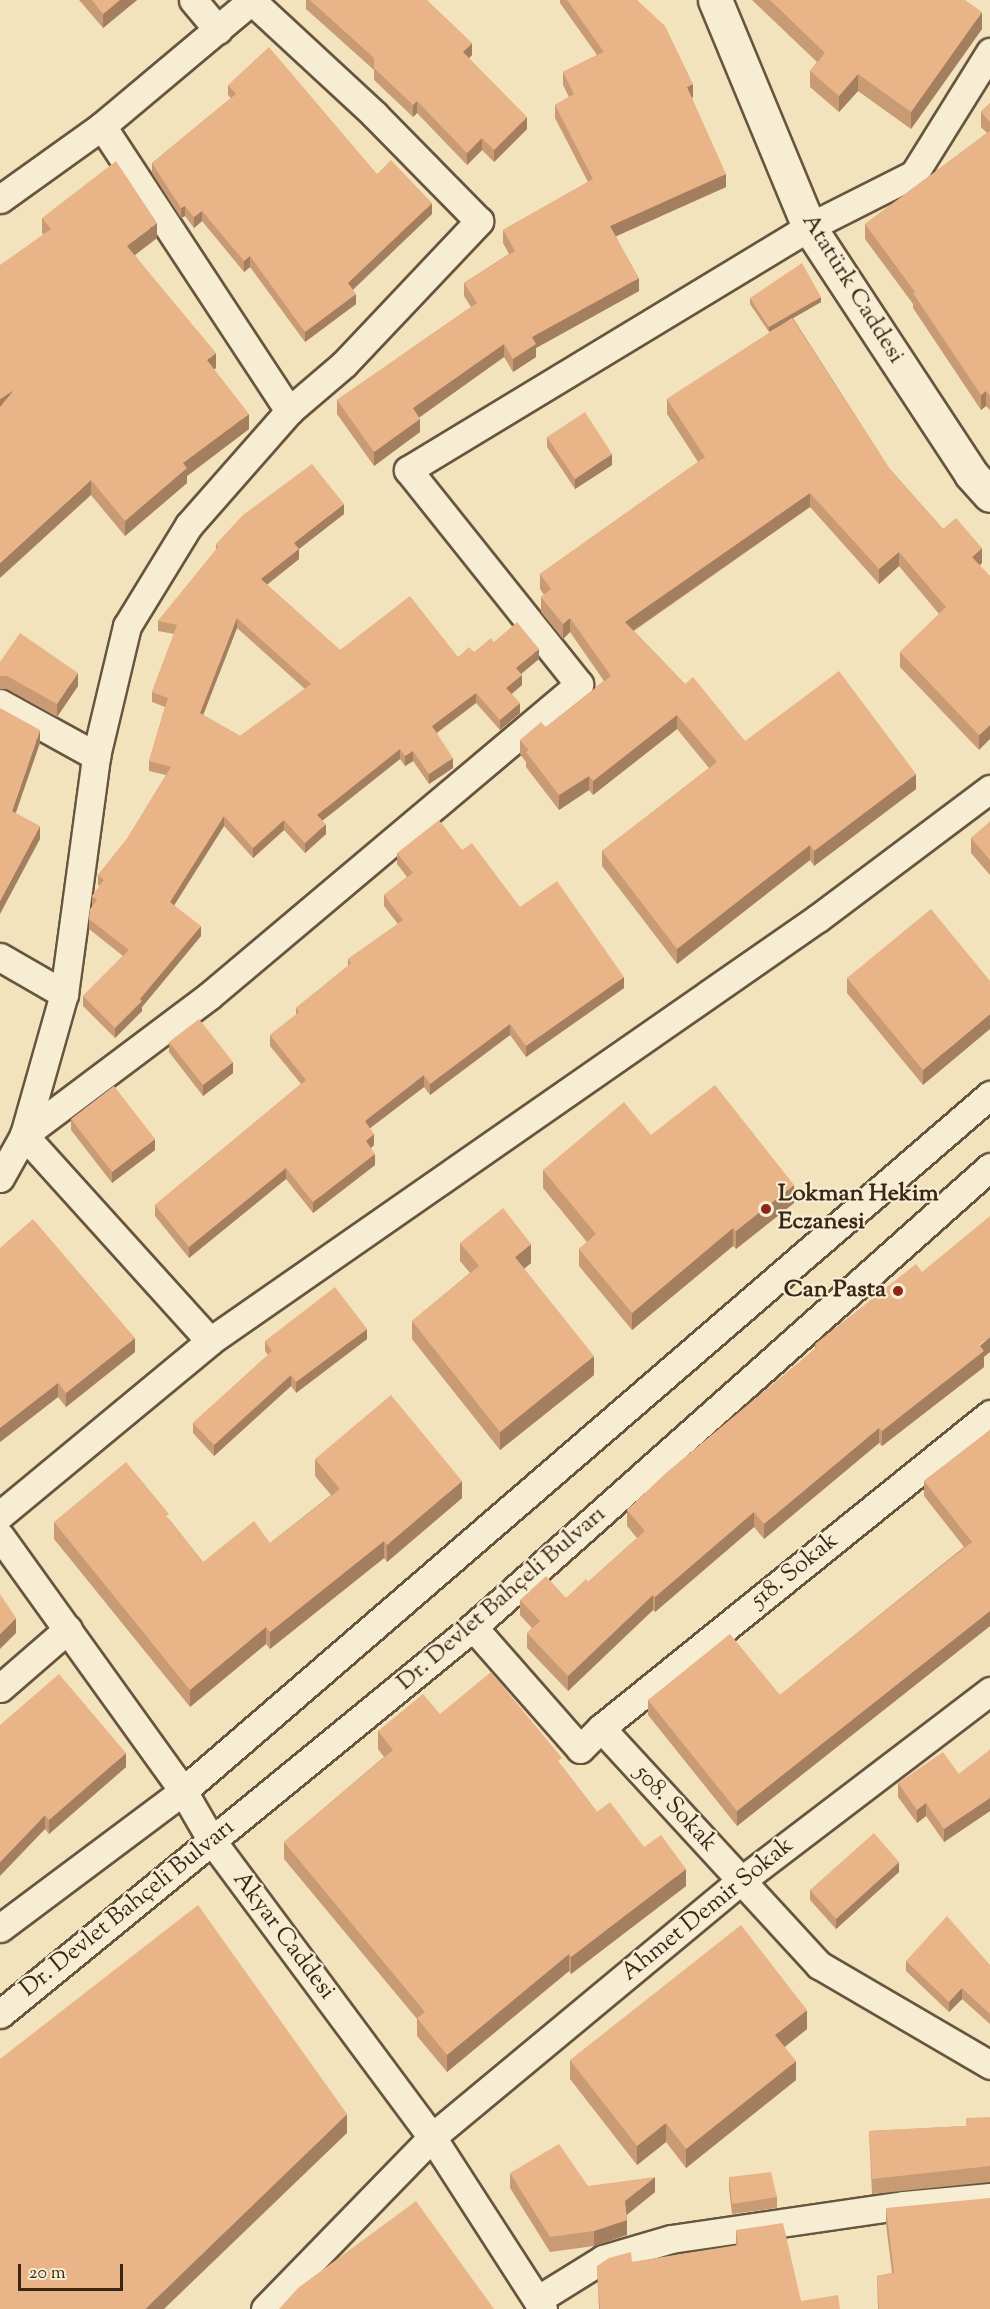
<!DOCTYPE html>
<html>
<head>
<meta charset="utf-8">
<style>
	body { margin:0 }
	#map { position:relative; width:990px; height:2309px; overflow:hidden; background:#f3e3bc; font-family:"Sorts Mill Goudy",serif }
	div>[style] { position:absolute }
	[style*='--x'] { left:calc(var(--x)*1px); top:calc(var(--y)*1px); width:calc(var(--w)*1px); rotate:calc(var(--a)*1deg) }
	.roads { filter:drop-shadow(2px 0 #685540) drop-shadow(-2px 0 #685540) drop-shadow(0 2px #685540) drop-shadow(0 -2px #685540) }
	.minor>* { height:27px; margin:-13.5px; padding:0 13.5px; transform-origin:13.5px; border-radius:13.5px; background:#f7edd3 }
	.tertiary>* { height:33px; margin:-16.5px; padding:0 16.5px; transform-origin:16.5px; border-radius:16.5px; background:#f7edd3 }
	.wall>* { inset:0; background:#c89b75 }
	.shaded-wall>* { inset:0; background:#a37e5f }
	.building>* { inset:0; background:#e9b488 }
	.dots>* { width:16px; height:16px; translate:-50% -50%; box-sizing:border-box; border:3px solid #f7edd3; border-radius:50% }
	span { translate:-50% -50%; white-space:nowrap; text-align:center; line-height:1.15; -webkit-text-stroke:4.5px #f7edd3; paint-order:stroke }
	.street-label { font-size:24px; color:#3a2617 }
	.poi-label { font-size:24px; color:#3a2617; font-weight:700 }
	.left { translate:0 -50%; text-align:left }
	.right { translate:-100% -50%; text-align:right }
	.scale { position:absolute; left:18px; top:2264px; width:105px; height:27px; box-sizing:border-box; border:3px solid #3a2617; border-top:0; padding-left:8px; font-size:18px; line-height:21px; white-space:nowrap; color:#3a2617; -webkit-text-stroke:4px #f7edd3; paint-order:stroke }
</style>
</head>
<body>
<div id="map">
	<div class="roads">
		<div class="minor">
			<div style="--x:193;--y:0;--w:39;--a:50"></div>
			<div style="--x:102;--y:126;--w:341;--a:56.7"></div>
			<div style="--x:0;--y:199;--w:125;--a:-35.6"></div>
			<div style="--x:102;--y:126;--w:196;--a:-40"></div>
			<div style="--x:0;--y:703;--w:110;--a:28.9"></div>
			<div style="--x:0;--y:957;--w:74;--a:30"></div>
			<div style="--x:0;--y:1178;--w:49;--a:-60.8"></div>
			<div style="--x:24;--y:1135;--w:147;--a:-74.2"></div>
			<div style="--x:64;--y:994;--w:240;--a:-82.3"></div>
			<div style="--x:96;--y:756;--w:134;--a:-76.6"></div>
			<div style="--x:127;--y:626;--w:119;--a:-58.5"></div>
			<div style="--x:189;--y:525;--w:152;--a:-48.7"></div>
			<div style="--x:289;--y:411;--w:72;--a:-40.5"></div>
			<div style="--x:344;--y:364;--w:197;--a:-46.6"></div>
			<div style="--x:479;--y:221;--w:150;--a:-134.5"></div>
			<div style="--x:374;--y:114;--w:166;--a:-137.2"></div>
			<div style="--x:210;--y:1341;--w:278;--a:-132.1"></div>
			<div style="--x:24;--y:1135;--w:231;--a:-36.9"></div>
			<div style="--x:209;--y:996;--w:484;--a:-40.1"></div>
			<div style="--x:579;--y:684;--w:274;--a:-128.6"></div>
			<div style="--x:408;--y:470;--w:469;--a:-31.2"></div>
			<div style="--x:809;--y:227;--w:118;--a:-26.8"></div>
			<div style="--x:914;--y:174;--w:144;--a:-58.1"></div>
			<div style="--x:0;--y:1515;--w:273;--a:-39.6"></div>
			<div style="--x:210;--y:1341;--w:741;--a:-34.83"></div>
			<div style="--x:818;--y:918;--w:215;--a:-36.9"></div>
			<div style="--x:0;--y:1536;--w:314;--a:54.3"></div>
			<div style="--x:183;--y:1791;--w:58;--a:59.9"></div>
			<div style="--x:212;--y:1841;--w:369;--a:53.4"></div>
			<div style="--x:432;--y:2137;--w:205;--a:57.2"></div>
			<div style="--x:473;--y:1627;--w:162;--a:48.7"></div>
			<div style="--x:580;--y:1749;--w:30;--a:-45"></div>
			<div style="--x:601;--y:1728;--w:322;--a:47.4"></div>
			<div style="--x:819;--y:1965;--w:198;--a:30.3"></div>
			<div style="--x:0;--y:1688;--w:90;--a:-40.9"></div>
			<div style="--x:601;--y:1728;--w:500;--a:-38.9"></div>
			<div style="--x:0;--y:1928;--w:229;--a:-36.8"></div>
			<div style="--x:183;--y:1791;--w:1066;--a:-40.78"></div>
			<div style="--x:0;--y:2014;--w:611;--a:-39.29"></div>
			<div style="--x:473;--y:1627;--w:692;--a:-41.66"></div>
			<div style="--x:537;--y:2300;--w:78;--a:-31.8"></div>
			<div style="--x:603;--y:2259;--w:71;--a:-16.4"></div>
			<div style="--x:671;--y:2239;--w:235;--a:-8.3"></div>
			<div style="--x:904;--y:2205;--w:86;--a:-5.3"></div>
			<div style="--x:265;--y:2309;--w:240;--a:-45.8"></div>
			<div style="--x:432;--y:2137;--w:403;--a:-39.7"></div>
			<div style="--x:742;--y:1880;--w:312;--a:-37.3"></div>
		</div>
		<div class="tertiary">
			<div style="--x:715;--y:0;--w:246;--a:67.5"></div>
			<div style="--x:809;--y:227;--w:295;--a:56.7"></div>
			<div style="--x:971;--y:474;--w:28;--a:48"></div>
		</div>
	</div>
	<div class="wall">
		<div style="clip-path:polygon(79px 0,137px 0,103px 28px)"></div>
		<div style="clip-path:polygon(306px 0,427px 0,472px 55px,469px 58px,527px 129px,494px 162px,482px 150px,467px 165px,417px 113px,413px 117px,374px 80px,374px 70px,306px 9px)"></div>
		<div style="clip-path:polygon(560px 0,637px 0,693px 97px,692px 98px,726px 187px,616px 236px,639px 291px,536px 348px,536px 357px,513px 372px,504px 357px,419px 417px,420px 432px,374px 466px,337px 414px,337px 400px,471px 307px,464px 296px,464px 283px,509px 254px,503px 243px,503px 230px,588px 182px,555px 118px,555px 105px,569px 97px,563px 85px,563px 72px,597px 55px,560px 3px)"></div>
		<div style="clip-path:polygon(752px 0,965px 0,982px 29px,911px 129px,858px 91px,839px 112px,810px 87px,810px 71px,817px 62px)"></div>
		<div style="clip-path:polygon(228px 85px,377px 174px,432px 214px,353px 290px,356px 304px,305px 342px,250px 267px,244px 272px,202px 221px,194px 228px,185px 216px,181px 218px,152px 173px,152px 163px,231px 98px,228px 95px)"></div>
		<div style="clip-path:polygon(990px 103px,990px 410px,986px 406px,981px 410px,913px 308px,913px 304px,865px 239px,865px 224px,987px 133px,981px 127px,981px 112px)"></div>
		<div style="clip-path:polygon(42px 218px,157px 238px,135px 255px,216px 368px,214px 369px,249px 429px,187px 476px,187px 483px,125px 536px,91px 495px,44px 235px,42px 233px)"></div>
		<div style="clip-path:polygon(750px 298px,821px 302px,793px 318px,889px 468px,943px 529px,982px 563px,980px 565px,979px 750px,900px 667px,900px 652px,939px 614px,899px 566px,879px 584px,810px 507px,634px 631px,685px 684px,745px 741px,916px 789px,814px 866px,810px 860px,677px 964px,602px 866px,602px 851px,709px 768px,677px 729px,593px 795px,589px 790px,559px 810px,526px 767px,526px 762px,520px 754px,520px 740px,546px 727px,604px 681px,570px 632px,563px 639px,541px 612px,541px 597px,544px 595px,540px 589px,540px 574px,698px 462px,667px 414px,667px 399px,785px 323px,769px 332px,750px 304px)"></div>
		<div style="clip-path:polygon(547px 437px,612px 465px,575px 489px,547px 447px)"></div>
		<div style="clip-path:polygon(evenodd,344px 514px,299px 549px,299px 559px,267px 585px,340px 650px,458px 657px,474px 652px,494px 642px,539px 659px,521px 674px,522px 685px,512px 694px,520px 713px,500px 730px,476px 703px,437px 733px,453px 768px,429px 784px,413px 761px,405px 766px,400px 759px,322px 820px,326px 834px,305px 853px,284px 830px,253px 858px,224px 826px,174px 905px,201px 936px,142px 1007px,142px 1011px,115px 1038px,83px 1006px,83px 996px,123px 956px,89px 929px,89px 919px,92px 906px,92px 896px,100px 886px,98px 885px,98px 875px,127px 839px,166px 775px,149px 771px,149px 761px,165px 707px,152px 702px,152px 692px,174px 634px,158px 631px,158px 621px,216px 550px,216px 544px,344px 514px,237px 628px,305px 689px,240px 736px,203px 715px,237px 628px)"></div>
		<div style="clip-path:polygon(0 662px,78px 686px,57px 717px,7px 689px,0 689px)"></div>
		<div style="clip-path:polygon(990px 822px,990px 875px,971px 853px,971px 838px)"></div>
		<div style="clip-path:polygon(462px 850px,520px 907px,624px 988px,526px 1057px,510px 1035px,430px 1095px,424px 1087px,370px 1128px,374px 1145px,371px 1148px,375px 1165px,313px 1213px,286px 1179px,189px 1258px,155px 1216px,155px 1205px,301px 1084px,270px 1046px,270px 1035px,296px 1015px,296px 1008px,348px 966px,348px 959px,398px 924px,384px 906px,384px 895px,407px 877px,397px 864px,397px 853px)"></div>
		<div style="clip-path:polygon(847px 978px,990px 981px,923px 1085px,847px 993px)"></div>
		<div style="clip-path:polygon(169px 1042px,233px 1073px,203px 1096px,169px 1052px)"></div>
		<div style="clip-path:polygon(71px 1119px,155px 1150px,112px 1183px,71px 1130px)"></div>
		<div style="clip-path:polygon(651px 1135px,794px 1203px,736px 1249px,733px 1246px,632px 1330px,579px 1266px,579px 1249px,587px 1242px,543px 1188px,543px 1170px)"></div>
		<div style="clip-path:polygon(460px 1243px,531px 1263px,524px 1269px,594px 1375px,500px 1450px,412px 1339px,412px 1321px,470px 1273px,460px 1261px)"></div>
		<div style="clip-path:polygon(0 1248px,135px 1352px,66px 1407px,58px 1397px,0 1442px)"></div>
		<div style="clip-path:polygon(367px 1339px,296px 1393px,291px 1386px,214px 1456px,193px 1433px,193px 1423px,268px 1355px,265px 1351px,265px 1341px)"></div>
		<div style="clip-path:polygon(815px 1344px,984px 1357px,984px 1367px,882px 1446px,879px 1443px,764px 1539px,754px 1527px,655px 1612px,653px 1610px,568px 1691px,527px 1648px,527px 1633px,532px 1628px,520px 1615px,520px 1600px,566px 1598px,588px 1582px,637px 1538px,627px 1526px,627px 1510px,815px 1349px)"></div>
		<div style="clip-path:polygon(990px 1430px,990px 1626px,737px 1826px,648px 1715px,648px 1700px,780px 1695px,964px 1547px,924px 1496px,924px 1481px)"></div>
		<div style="clip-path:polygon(315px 1459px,462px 1498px,387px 1562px,384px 1558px,270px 1649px,266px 1644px,190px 1707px,54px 1539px,54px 1522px,169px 1519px,203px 1562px,270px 1543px,331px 1495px,315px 1476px)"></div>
		<div style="clip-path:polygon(440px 1714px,562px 1766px,597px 1812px,644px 1847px,686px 1886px,571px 1974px,569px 1971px,447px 2072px,417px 2036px,417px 2019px,284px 1859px,284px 1842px,384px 1757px,378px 1749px,378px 1731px)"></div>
		<div style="clip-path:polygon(0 1725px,126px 1767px,49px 1834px,45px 1829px)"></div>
		<div style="clip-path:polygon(990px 1750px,990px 1811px,944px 1842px,926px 1816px,917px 1823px,898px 1797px,898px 1783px,959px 1774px)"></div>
		<div style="clip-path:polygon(899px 1872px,836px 1929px,810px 1900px,810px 1890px)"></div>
		<div style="clip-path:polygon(906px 1961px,990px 1965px,990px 2024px,962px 1999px,949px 2012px,906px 1971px)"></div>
		<div style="clip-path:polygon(807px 2029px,785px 2047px,796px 2080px,686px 2168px,666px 2142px,637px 2165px,570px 2079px,570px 2060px)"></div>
		<div style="clip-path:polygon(990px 2117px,990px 2182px,872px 2194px,869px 2131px,966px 2126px)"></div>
		<div style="clip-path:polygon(510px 2173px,588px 2186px,655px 2192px,627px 2215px,627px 2235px,594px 2246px,550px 2252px,510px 2188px)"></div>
		<div style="clip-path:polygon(729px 2177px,777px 2197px,777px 2208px,732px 2214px,729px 2188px)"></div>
		<div style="clip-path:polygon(886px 2208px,990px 2309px,878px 2309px,877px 2276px,892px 2273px,886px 2224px)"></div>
		<div style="clip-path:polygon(736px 2230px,801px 2301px,840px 2309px,599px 2309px,597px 2266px,632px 2262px,736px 2246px)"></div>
	</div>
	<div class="shaded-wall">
		<div style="clip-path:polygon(120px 0,137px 0,103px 28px,103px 14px)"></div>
		<div style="clip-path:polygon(982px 12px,982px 29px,911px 129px,911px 112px)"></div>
		<div style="clip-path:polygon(472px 43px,472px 55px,463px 64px,463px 52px)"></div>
		<div style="clip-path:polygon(858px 74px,858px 91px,839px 112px,839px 96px)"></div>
		<div style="clip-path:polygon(693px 84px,693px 97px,687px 100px,687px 87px)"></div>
		<div style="clip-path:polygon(417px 101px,417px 113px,413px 117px,413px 105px)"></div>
		<div style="clip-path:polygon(527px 117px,527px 129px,494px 162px,494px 150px)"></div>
		<div style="clip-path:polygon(482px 138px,482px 150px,467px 165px,467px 153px)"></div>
		<div style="clip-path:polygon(726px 174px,726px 187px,610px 239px,610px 226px)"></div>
		<div style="clip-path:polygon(432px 203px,432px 214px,348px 294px,348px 283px)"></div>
		<div style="clip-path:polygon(185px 206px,185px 216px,181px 218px,181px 208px)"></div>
		<div style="clip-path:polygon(202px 211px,202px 221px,194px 228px,194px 217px)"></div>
		<div style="clip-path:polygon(157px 223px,157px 238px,127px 261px,127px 246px)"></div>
		<div style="clip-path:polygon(250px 256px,250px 267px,244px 272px,244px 261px)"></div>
		<div style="clip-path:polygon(639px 278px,639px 291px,536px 348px,536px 357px,513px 372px,513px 359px,532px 337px)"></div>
		<div style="clip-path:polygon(356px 294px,356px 304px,305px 342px,305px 332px)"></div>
		<div style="clip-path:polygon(821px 297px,821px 302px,769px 332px,769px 327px)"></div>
		<div style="clip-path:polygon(504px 344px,504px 357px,413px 422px,413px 408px)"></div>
		<div style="clip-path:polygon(216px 353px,216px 368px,207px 375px,207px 360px)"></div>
		<div style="clip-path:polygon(14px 390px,0 415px,0 399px)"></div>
		<div style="clip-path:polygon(986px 391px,986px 406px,981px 410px,981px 395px)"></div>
		<div style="clip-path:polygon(249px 414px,249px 429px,187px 476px,187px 483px,125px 536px,125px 521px,183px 463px)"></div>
		<div style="clip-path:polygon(420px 419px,420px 432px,374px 466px,374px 452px)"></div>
		<div style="clip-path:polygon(612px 454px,612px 465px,575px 489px,575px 479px)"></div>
		<div style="clip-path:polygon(91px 480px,91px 495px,0 578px,0 563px)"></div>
		<div style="clip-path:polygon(810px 493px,810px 507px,625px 636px,625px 622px)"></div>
		<div style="clip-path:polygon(344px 504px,344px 514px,299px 549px,299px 559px,261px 589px,261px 579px,294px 543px)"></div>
		<div style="clip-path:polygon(982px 548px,982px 563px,972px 572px,972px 557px)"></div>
		<div style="clip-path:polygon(899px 552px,899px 566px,879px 584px,879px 569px)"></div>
		<div style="clip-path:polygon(237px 618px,237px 628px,200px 723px,200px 713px)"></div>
		<div style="clip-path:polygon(570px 618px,570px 632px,563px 639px,563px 624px)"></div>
		<div style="clip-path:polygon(539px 649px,539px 659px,516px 678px,516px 668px)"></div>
		<div style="clip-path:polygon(78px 673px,78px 686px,57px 717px,57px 704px)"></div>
		<div style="clip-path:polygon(522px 675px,522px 685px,506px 698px,506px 688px)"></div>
		<div style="clip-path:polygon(476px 693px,476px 703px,432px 736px,432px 726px)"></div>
		<div style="clip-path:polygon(520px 703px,520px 713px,500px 730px,500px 720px)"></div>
		<div style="clip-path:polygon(677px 715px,677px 729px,593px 795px,593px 781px)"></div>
		<div style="clip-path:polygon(990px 725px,990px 739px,979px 750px,979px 735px)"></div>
		<div style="clip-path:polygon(40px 730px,40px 743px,12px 824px,12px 811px)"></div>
		<div style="clip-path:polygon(400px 749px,400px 759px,317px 825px,317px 815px)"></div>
		<div style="clip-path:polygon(413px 751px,413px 761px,405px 766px,405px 756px)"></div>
		<div style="clip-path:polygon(453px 758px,453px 768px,429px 784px,429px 774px)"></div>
		<div style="clip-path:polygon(916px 774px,916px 789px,814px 866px,814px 851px)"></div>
		<div style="clip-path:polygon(589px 776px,589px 790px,559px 810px,559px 795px)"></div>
		<div style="clip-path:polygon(224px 816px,224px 826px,170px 912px,170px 902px)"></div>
		<div style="clip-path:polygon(284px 820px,284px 830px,253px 858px,253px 848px)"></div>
		<div style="clip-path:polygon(326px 824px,326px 834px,305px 853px,305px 843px)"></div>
		<div style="clip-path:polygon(40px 826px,40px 839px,0 914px,0 901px)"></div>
		<div style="clip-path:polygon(810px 845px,810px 860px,677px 964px,677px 949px)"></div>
		<div style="clip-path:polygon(201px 926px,201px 936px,142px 1007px,142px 1011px,115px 1038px,115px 1028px)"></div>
		<div style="clip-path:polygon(624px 977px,624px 988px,526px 1057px,526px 1046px)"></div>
		<div style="clip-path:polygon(990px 1014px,990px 1029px,923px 1085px,923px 1070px)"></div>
		<div style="clip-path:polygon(510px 1024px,510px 1035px,430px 1095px,430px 1084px)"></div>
		<div style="clip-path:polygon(233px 1062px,233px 1073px,203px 1096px,203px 1085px)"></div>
		<div style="clip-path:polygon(424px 1075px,424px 1087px,365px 1132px,365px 1121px)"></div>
		<div style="clip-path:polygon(374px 1134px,374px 1145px,366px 1152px,366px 1141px)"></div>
		<div style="clip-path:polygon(155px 1139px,155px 1150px,112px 1183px,112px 1172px)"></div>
		<div style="clip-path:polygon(375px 1154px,375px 1165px,313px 1213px,313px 1202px)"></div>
		<div style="clip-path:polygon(286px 1168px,286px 1179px,189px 1258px,189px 1247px)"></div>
		<div style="clip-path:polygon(794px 1185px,794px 1203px,736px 1249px,736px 1231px)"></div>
		<div style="clip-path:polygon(733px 1228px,733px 1246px,632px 1330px,632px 1313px)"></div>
		<div style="clip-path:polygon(531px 1244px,531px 1263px,515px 1276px,515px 1257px)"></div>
		<div style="clip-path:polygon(367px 1329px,367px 1339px,296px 1393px,296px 1382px)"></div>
		<div style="clip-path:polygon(990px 1337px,990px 1352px,984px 1357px,984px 1367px,882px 1446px,882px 1431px)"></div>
		<div style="clip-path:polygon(135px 1338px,135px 1352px,66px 1407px,66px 1393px)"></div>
		<div style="clip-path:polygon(594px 1356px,594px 1375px,500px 1450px,500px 1432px)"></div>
		<div style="clip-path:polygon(291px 1375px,291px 1386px,214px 1456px,214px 1445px)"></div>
		<div style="clip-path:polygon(58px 1383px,58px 1397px,0 1442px,0 1428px)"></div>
		<div style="clip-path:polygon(879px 1428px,879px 1443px,764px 1539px,764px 1524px)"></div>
		<div style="clip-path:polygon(462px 1481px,462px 1498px,387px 1562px,387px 1545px)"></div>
		<div style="clip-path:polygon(754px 1512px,754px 1527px,655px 1612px,655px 1597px)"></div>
		<div style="clip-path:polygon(384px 1541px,384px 1558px,270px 1649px,270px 1632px)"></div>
		<div style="clip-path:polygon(653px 1595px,653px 1610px,568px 1691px,568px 1676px)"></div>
		<div style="clip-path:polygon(990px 1611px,990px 1626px,737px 1826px,737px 1811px)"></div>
		<div style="clip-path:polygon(16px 1618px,16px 1633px,0 1649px,0 1634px)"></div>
		<div style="clip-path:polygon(266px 1627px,266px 1644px,190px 1707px,190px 1690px)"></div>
		<div style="clip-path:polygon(126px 1753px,126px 1767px,49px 1834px,49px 1820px)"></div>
		<div style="clip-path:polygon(990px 1798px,990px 1811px,944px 1842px,944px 1829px)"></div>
		<div style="clip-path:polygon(926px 1803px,926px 1816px,917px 1823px,917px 1810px)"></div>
		<div style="clip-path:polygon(45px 1815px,45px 1829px,0 1876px,0 1862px)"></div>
		<div style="clip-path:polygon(899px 1862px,899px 1872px,836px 1929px,836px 1919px)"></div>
		<div style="clip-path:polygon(686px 1869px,686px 1886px,571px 1974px,571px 1957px)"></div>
		<div style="clip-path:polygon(569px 1954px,569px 1971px,447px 2072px,447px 2055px)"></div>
		<div style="clip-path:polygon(962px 1988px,962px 1999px,949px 2012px,949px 2002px)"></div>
		<div style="clip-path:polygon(807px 2010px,807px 2029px,775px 2054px,775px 2035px)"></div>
		<div style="clip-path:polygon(796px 2061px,796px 2080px,686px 2168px,686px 2149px)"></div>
		<div style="clip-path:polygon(347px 2114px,347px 2133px,164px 2309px,145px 2309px)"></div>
		<div style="clip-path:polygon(666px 2123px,666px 2142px,637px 2165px,637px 2146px)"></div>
		<div style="clip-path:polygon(655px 2177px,655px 2192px,625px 2216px,625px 2201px)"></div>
		<div style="clip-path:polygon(627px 2220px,627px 2235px,594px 2246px,594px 2231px)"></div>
	</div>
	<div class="building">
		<div style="clip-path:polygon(92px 0,120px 0,103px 14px)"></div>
		<div style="clip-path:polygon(310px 0,427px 0,472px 43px,463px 52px,527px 117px,494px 150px,482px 138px,467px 153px,417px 101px,413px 105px,374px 68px,374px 58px)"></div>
		<div style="clip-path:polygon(567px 0,637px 0,665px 26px,693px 84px,687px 87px,726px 174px,610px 226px,639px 278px,532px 337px,536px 344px,513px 359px,504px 344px,413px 408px,420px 419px,374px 452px,337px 400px,477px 303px,464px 283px,515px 251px,503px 230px,593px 179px,555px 105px,574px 94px,563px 72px,604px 52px)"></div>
		<div style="clip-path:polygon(770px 0,965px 0,982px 12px,911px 112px,858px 74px,839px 96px,810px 71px,825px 53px)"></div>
		<div style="clip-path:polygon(269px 47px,377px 174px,391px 160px,432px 203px,348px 283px,356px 294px,305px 332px,250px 256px,244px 261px,202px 211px,194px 217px,185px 206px,181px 208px,152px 163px,236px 94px,228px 85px)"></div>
		<div style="clip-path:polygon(990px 103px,990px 122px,981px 112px)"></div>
		<div style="clip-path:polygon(990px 131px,990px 395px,986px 391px,981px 395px,913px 293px,915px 292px,865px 224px)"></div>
		<div style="clip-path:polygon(116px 161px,157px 223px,127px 246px,216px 353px,207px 360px,249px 414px,183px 463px,187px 468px,125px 521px,91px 480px,0 563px,0 407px,14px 390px,0 399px,0 265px,51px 229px,42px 218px)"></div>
		<div style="clip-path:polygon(802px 263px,821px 297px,769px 327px,750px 298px)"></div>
		<div style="clip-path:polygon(792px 318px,889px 468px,943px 529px,956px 518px,982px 548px,972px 557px,990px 576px,990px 725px,979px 735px,900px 652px,946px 607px,899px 552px,879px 569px,810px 493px,625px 622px,685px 684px,693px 677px,745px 741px,839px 671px,916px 774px,814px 851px,810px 845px,677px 949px,602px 851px,717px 762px,677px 715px,593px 781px,589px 776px,559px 795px,526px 752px,529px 750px,520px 740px,541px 722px,546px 727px,611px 676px,570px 618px,563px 624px,541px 597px,551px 589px,540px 574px,705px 457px,667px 399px)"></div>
		<div style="clip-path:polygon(585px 412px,612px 454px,575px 479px,547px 437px)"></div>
		<div style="clip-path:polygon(evenodd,312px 464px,344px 504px,294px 543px,299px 549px,261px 579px,340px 650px,410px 596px,458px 657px,469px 647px,474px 652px,491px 638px,494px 642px,517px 622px,539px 649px,516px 668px,522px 675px,506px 688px,520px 703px,500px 720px,476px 693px,432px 726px,453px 758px,429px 774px,413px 751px,405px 756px,400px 749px,317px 815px,326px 824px,305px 843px,284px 820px,253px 848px,224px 816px,170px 902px,201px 926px,140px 999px,142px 1001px,115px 1028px,83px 996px,129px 950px,89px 919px,90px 909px,97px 900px,92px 896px,104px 880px,98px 875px,127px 839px,171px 767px,149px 761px,168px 698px,152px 692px,177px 625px,158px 621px,218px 547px,216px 544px,243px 515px,312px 464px,237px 618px,311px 684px,240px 736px,200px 713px,237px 618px)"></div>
		<div style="clip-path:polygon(20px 633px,78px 673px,57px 704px,7px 676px,0 676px,0 662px)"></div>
		<div style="clip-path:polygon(0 708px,40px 730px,12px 811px,40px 826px,0 901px)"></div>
		<div style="clip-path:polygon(439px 820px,462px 850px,472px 843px,520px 907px,557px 881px,624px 977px,526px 1046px,510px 1024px,430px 1084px,424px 1075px,365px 1121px,374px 1134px,366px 1141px,375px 1154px,313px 1202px,286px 1168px,189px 1247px,155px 1205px,306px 1080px,270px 1035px,299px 1012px,296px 1008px,351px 963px,348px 959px,403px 920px,384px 895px,413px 873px,397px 853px)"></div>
		<div style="clip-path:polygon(990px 822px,990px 860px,971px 838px)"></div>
		<div style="clip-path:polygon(931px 909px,990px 981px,990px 1014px,923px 1070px,847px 978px)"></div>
		<div style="clip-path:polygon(199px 1019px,233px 1062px,203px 1085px,169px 1042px)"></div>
		<div style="clip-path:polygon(715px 1085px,794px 1185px,736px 1231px,733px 1228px,632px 1313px,579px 1249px,596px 1234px,543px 1170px,624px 1102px,651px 1135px)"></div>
		<div style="clip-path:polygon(114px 1086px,155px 1139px,112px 1172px,71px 1119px)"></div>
		<div style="clip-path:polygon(503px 1208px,531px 1244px,515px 1257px,594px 1356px,500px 1432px,412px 1321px,479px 1266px,460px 1243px)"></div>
		<div style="clip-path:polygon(990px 1216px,990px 1337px,979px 1345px,984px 1351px,882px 1431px,879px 1428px,764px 1524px,754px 1512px,655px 1597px,653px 1595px,568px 1676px,527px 1633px,540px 1621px,520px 1600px,546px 1576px,566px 1598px,586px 1579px,588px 1582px,645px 1531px,627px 1510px,666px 1473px,817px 1347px,815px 1344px,916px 1264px,922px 1272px)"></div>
		<div style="clip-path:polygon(33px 1219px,135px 1338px,66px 1393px,58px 1383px,0 1428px,0 1248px)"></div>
		<div style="clip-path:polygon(335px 1287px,367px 1329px,296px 1382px,291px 1375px,214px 1445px,193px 1423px,272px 1351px,265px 1341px)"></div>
		<div style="clip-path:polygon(391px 1395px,462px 1481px,387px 1545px,384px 1541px,270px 1632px,266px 1627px,190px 1690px,54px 1522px,126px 1462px,169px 1514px,166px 1516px,203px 1562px,254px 1521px,270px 1543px,340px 1489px,315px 1459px)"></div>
		<div style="clip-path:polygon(990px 1430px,990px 1611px,737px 1811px,648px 1700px,730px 1634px,780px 1695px,972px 1542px,924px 1481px)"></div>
		<div style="clip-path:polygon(0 1594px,16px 1618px,0 1634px)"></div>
		<div style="clip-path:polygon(491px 1672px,562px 1758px,558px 1761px,597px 1812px,610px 1802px,644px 1847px,661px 1835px,686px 1869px,571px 1957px,569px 1954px,447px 2055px,417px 2018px,425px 2012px,284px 1842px,393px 1750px,378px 1731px,423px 1694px,440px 1714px)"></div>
		<div style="clip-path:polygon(59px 1674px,126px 1753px,49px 1820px,45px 1815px,0 1862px,0 1725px)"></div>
		<div style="clip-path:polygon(990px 1750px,990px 1798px,944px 1829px,926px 1803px,917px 1810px,898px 1783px,943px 1752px,959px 1774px)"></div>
		<div style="clip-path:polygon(874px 1833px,899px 1862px,836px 1919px,810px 1890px)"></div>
		<div style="clip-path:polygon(198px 1905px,347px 2114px,145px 2309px,0 2309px,0 2059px)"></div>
		<div style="clip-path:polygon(947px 1916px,990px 1965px,990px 2014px,962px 1988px,949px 2002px,906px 1961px)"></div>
		<div style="clip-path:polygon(741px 1925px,807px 2010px,775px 2035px,796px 2061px,686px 2149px,666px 2123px,637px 2146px,570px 2060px)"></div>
		<div style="clip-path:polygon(990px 2117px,990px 2166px,872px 2179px,869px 2131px,966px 2126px,966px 2118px)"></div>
		<div style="clip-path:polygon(559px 2144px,588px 2186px,655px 2177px,625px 2201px,627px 2220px,594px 2231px,550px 2237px,510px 2173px)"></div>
		<div style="clip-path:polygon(771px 2172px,777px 2197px,732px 2204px,729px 2177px)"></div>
		<div style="clip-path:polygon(990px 2198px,990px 2309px,879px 2309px,877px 2276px,894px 2273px,886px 2208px)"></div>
		<div style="clip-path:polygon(416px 2201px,494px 2309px,279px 2309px,298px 2288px)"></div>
		<div style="clip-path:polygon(783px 2223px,801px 2301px,838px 2295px,840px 2309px,600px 2309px,597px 2266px,609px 2258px,631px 2252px,632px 2262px,738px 2245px,736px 2230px)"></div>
	</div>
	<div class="dots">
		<div style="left:766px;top:1209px;background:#8f2418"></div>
		<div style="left:898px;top:1291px;background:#8f2418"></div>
	</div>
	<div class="street-label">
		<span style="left:852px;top:289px;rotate:58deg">Atatürk Caddesi</span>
		<span style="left:795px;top:1571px;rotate:-39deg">518. Sokak</span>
		<span style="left:502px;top:1599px;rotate:-41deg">Dr. Devlet Bahçeli Bulvarı</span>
		<span style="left:675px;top:1809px;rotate:47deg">508. Sokak</span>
		<span style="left:128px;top:1909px;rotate:-39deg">Dr. Devlet Bahçeli Bulvarı</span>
		<span style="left:708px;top:1910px;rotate:-39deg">Ahmet Demir Sokak</span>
		<span style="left:283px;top:1936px;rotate:53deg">Akyar Caddesi</span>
	</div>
	<div class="poi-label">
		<span class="left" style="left:778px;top:1209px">Lokman Hekim<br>Eczanesi</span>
		<span class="right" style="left:886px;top:1291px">Can Pasta</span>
	</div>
	<div class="scale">20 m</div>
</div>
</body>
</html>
